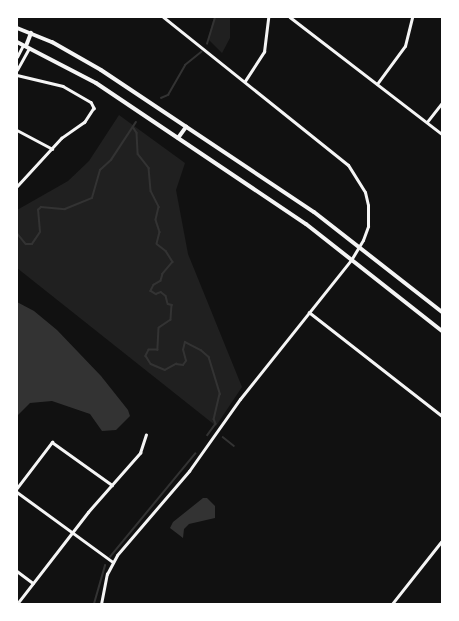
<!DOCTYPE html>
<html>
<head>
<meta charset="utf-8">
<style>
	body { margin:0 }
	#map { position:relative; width:459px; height:621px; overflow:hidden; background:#111; font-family:"DM Sans",sans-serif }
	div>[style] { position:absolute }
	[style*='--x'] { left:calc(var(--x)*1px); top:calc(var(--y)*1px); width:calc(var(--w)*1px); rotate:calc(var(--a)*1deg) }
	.green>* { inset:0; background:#202020 }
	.water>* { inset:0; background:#333 }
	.stream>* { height:1.5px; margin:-0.75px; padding:0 0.75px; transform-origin:0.75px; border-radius:0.75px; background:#333 }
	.minor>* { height:2.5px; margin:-1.25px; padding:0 1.25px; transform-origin:1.25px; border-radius:1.25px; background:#f5f5f5 }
	.tertiary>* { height:3px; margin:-1.5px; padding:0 1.5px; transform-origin:1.5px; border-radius:1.5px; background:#f5f5f5 }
	.primary>* { height:4px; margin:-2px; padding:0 2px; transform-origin:2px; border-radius:2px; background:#f5f5f5 }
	span { translate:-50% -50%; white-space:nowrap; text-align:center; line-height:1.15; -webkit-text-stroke:4px #fff; paint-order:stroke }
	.frame { position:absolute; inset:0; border:18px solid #fff; pointer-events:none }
</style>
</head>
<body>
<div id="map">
	<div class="green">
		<div style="clip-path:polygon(214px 17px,230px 17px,230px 38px,222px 53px,208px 39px)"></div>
		<div style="clip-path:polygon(119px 115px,185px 163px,176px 190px,188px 254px,242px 387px,216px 426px,17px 268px,17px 210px,68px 181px,89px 161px)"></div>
	</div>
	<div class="water">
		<div style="clip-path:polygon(17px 302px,34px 311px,57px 330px,101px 376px,128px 410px,130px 416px,116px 430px,102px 431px,90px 414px,52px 401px,30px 403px,17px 416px)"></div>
		<div style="clip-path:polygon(203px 498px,207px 498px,215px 506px,215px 518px,189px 524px,184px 529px,183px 538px,170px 528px,173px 522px)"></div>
	</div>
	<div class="stream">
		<div style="--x:207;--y:44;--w:28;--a:-73"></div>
		<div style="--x:161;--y:98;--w:8;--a:-23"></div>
		<div style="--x:168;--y:95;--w:34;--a:-60"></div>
		<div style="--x:185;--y:65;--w:21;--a:-39"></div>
		<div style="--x:133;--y:127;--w:7;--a:56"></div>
		<div style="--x:137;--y:133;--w:21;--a:87"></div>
		<div style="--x:138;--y:154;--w:18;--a:52"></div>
		<div style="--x:149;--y:168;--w:23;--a:85"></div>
		<div style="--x:151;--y:191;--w:18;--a:63"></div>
		<div style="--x:159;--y:207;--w:13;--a:103"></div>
		<div style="--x:156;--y:220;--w:13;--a:72"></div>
		<div style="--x:160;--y:232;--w:12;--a:104"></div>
		<div style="--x:157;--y:244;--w:11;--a:38"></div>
		<div style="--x:166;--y:251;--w:13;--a:58"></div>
		<div style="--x:173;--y:262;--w:16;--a:130"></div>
		<div style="--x:163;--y:274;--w:7;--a:106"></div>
		<div style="--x:161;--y:281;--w:8;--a:150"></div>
		<div style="--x:154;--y:285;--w:7;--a:117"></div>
		<div style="--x:151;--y:291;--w:6;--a:31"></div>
		<div style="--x:156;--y:294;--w:5;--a:-22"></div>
		<div style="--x:161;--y:292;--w:6;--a:39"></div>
		<div style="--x:166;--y:296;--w:8;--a:76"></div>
		<div style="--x:168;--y:304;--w:4;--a:14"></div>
		<div style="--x:172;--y:305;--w:15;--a:94"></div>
		<div style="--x:171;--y:320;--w:14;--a:146"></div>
		<div style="--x:159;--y:328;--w:22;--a:93"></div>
		<div style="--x:158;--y:350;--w:9;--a:180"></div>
		<div style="--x:149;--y:350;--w:7;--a:117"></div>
		<div style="--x:146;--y:356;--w:9;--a:58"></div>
		<div style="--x:151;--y:364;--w:15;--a:23"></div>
		<div style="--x:165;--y:370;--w:13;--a:-29"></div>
		<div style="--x:176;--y:364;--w:7;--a:8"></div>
		<div style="--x:183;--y:365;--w:5;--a:-53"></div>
		<div style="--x:186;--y:361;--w:11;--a:-105"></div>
		<div style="--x:183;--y:350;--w:8;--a:-76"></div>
		<div style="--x:185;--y:342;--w:18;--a:27"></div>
		<div style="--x:201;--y:350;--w:11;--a:41"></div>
		<div style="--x:209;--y:357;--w:39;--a:73"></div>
		<div style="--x:220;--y:394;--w:26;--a:103"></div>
		<div style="--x:214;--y:419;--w:5;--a:68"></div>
		<div style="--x:216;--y:424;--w:14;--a:126"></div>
		<div style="--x:17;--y:233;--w:14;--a:51"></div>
		<div style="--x:26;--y:244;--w:6;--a:0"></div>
		<div style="--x:32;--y:244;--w:14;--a:-56"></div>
		<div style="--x:40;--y:232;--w:22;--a:-95"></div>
		<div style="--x:38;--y:210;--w:4;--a:-45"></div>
		<div style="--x:41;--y:207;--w:24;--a:5"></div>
		<div style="--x:65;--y:209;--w:29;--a:-22"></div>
		<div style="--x:92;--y:198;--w:29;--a:-74"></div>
		<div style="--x:100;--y:170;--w:15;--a:-42"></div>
		<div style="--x:111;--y:160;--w:45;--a:-56.7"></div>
		<div style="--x:223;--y:437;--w:14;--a:39"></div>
		<div style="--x:110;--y:557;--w:134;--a:-50.5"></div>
		<div style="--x:94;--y:604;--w:40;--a:-74"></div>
	</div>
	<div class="minor">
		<div style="--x:290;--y:17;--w:192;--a:37.6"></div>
		<div style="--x:17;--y:57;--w:13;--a:-63"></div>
		<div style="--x:17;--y:70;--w:25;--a:-61"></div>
		<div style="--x:17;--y:75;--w:47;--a:13.4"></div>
		<div style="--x:63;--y:86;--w:32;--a:30"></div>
		<div style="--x:91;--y:102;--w:7;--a:63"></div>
		<div style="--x:94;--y:108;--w:17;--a:123"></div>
		<div style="--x:85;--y:122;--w:28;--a:145"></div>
		<div style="--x:62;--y:138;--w:67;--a:132.6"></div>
		<div style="--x:245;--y:81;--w:35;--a:-57"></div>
		<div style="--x:264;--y:52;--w:35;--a:-83"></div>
		<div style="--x:377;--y:84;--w:47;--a:-53.6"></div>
		<div style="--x:405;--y:46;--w:30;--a:-76"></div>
		<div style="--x:427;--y:122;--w:24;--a:-52"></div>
		<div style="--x:17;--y:130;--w:40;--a:28"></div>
		<div style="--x:309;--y:312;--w:169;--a:38"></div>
		<div style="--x:17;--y:488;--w:58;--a:-52.7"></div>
		<div style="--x:52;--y:442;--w:74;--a:35.6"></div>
		<div style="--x:17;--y:492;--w:119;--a:36.1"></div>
		<div style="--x:17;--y:571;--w:20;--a:37"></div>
		<div style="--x:17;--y:604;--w:116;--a:-52.3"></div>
		<div style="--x:88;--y:512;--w:79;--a:-48.6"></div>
		<div style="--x:140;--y:453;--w:19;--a:-72"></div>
		<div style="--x:392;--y:604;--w:79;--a:-51.7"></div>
	</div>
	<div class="tertiary">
		<div style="--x:101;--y:604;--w:31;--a:-79"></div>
		<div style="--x:107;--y:574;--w:21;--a:-62"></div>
		<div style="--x:117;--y:555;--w:111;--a:-49.4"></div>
		<div style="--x:189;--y:471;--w:88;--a:-54.7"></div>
		<div style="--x:240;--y:399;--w:178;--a:-51.4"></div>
		<div style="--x:351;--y:260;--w:23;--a:-59"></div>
		<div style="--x:363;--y:240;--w:15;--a:-70"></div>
		<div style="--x:368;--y:226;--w:21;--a:-90"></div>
		<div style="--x:368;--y:205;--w:13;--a:-103"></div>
		<div style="--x:365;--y:192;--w:32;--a:-122"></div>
		<div style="--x:348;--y:165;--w:237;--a:-141.3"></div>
	</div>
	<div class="primary">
		<div style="--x:17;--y:28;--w:38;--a:22"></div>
		<div style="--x:52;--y:42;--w:56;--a:29.7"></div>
		<div style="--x:101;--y:70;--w:256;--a:33.7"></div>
		<div style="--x:314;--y:212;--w:162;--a:38"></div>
		<div style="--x:17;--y:42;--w:89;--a:27.4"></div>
		<div style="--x:96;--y:83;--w:253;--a:33.9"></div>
		<div style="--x:306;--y:224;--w:173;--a:38.2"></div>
		<div style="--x:26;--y:46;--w:14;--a:-69"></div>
		<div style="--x:178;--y:138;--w:14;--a:-54"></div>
	</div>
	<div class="frame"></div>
</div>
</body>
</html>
